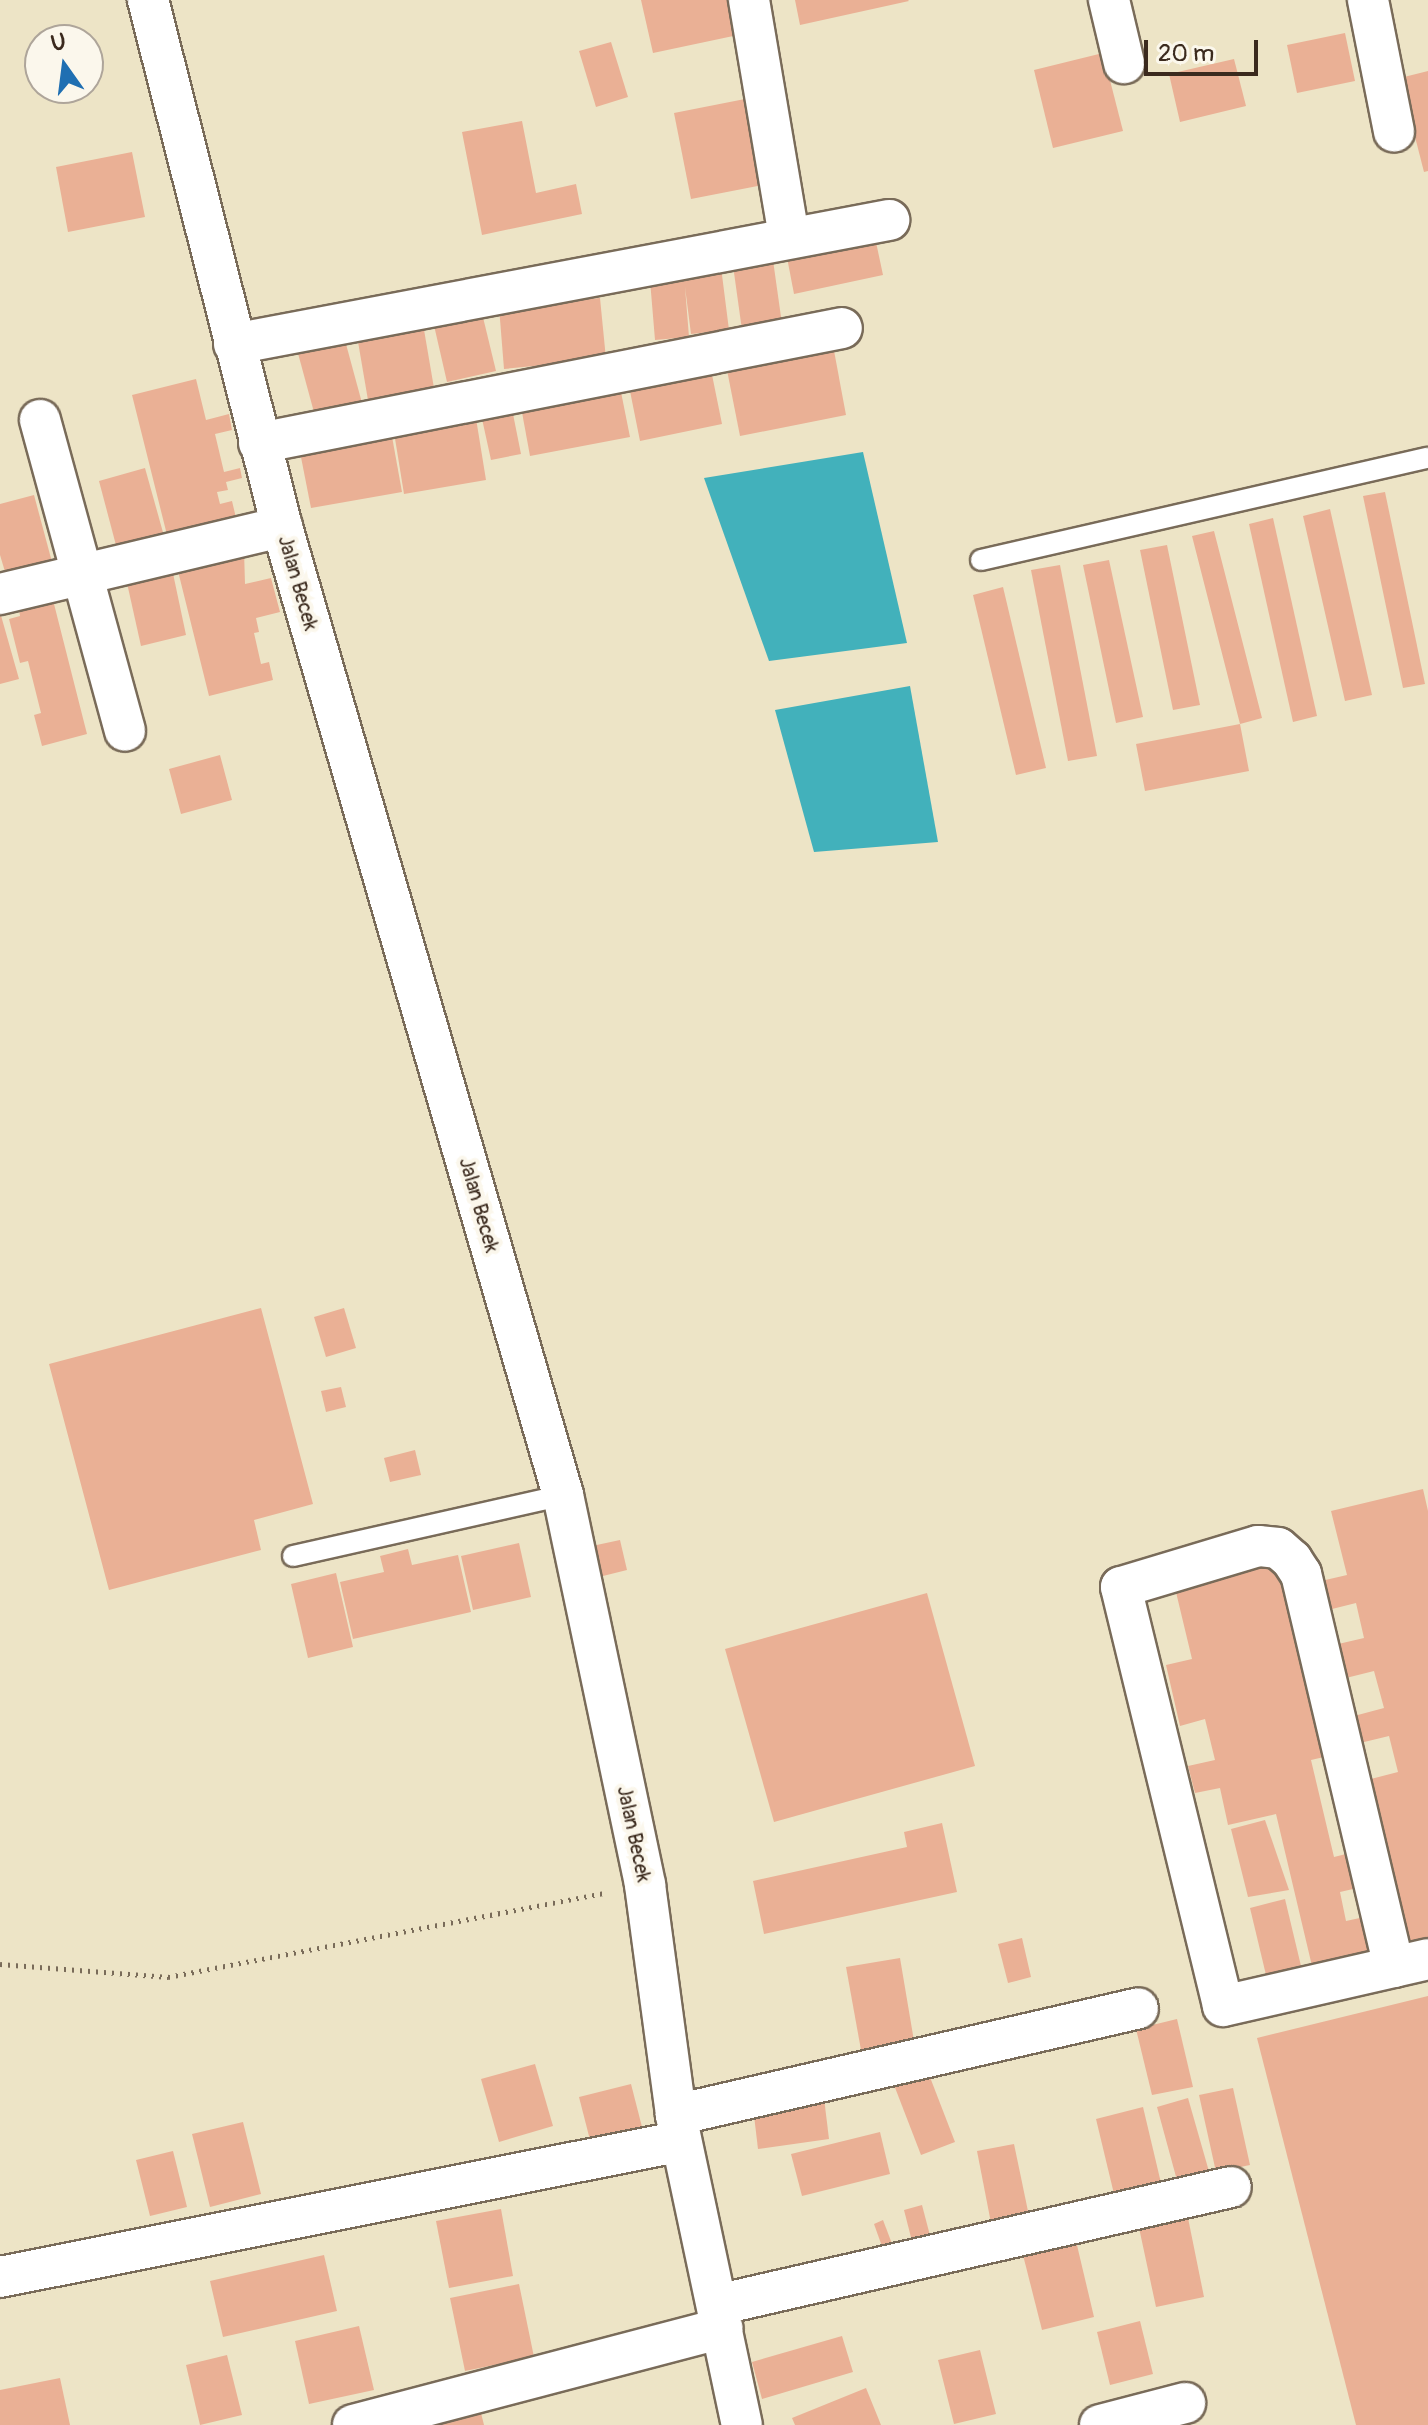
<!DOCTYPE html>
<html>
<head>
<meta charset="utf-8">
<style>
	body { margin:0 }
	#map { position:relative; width:1428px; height:2425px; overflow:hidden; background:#ede4c6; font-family:Pangolin,sans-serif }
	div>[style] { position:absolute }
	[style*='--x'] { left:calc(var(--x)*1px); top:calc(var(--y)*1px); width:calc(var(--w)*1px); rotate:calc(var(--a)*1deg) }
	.water>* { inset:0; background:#42b1bb }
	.building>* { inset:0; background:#eab095 }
	.path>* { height:5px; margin-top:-2.5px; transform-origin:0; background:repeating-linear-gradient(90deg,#796b59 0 2px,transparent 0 8px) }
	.roads { filter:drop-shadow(2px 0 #796b59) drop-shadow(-2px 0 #796b59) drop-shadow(0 2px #796b59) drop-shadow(0 -2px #796b59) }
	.service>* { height:20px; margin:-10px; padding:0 10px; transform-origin:10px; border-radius:10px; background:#fff }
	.minor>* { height:40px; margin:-20px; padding:0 20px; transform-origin:20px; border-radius:20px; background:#fff }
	span { translate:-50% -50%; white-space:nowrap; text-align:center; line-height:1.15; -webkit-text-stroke:8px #fbf7ec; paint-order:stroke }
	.street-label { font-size:20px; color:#3b2a1e }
	.north { position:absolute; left:24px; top:24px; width:80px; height:80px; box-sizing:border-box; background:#fbf7ec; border:2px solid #aea59a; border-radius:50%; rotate:346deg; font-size:22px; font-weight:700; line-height:32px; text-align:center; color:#3b2a1e }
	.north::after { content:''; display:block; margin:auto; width:28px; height:36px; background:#1f6fb2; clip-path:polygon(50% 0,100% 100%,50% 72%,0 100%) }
	.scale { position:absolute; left:1144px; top:40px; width:114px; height:36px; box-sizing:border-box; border:4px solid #3b2a1e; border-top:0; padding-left:10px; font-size:24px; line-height:28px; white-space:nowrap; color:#3b2a1e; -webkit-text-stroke:6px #fbf7ec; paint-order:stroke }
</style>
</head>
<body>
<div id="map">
	<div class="water">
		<div style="clip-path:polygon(863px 452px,907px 643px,769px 661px,704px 478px)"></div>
		<div style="clip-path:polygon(910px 686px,938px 842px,814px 852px,775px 710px)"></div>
	</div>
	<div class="building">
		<div style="clip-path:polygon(641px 0,731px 0,738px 35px,653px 53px)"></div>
		<div style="clip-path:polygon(795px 0,908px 0,909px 1px,800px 25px)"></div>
		<div style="clip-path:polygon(1345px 33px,1355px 81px,1297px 93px,1287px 45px)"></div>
		<div style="clip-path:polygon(611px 42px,628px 97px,596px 107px,579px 51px)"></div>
		<div style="clip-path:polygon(1103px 53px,1123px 131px,1053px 148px,1034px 70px)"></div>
		<div style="clip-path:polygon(1234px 59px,1246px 106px,1180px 122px,1169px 74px)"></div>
		<div style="clip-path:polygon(1428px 71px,1428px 171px,1424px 172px,1400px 78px)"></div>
		<div style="clip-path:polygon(750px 98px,768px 184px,691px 199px,674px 113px)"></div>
		<div style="clip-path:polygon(522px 121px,536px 193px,576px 184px,582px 214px,482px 235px,462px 132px)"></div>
		<div style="clip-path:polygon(132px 152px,145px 217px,68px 232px,56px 167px)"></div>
		<div style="clip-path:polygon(873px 228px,883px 275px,794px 294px,785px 247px)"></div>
		<div style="clip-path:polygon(771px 246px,782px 324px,742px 330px,731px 251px)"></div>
		<div style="clip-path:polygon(721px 267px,729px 330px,691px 334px,685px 287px,689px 337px,655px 340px,650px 280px)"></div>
		<div style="clip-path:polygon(600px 298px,606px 359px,504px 369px,499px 307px)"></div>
		<div style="clip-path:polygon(481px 309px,496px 371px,447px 382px,433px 321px)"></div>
		<div style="clip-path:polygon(422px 318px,435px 394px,369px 406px,356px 330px)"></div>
		<div style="clip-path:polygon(343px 333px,362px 403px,315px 416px,296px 346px)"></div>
		<div style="clip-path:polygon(832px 340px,846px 415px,740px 436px,725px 360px)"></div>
		<div style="clip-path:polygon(709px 360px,722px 424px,640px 441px,627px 376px)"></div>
		<div style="clip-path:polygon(618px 377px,630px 437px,530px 456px,519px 396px)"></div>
		<div style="clip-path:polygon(196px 379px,206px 420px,229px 414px,232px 430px,215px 434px,224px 472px,240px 468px,242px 478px,226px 482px,228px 490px,217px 492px,220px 504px,232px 501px,237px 522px,168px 539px,132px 395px)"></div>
		<div style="clip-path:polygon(510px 399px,521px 454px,491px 460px,479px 405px)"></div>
		<div style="clip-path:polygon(474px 406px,486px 480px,404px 494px,392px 420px)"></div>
		<div style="clip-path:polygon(391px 431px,402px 492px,311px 508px,299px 447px)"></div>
		<div style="clip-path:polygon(145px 468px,164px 536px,117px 549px,99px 481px)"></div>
		<div style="clip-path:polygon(1385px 492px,1425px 684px,1403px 688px,1363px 496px)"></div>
		<div style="clip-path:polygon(34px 495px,52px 562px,6px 575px,0 555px,0 504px)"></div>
		<div style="clip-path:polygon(1330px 509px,1372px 695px,1345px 701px,1303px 516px)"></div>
		<div style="clip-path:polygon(1273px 518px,1317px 716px,1293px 722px,1249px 524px)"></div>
		<div style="clip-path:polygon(1214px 531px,1262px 718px,1240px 724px,1249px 771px,1145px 791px,1136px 744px,1240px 724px,1192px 536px)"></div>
		<div style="clip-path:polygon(1167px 545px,1200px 705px,1173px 710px,1140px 550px)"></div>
		<div style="clip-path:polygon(244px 550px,245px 584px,271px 578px,280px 612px,256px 618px,259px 632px,254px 633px,261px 664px,269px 662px,273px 680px,209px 696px,177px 567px)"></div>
		<div style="clip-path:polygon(1109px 560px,1143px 717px,1116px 723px,1083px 565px)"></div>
		<div style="clip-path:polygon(171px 564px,186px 635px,141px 646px,125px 574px)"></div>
		<div style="clip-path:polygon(1060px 565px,1097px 756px,1068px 761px,1031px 570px)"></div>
		<div style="clip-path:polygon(1003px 587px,1046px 768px,1016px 775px,973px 595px)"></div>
		<div style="clip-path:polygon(53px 600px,87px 734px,42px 746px,34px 715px,41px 713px,28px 661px,20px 663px,9px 619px,20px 616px,19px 609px)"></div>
		<div style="clip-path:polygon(0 612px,19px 679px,0 684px)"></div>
		<div style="clip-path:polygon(220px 755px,232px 800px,181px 814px,169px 769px)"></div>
		<div style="clip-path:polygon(261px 1308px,313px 1504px,254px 1520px,261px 1550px,109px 1590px,49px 1364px)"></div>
		<div style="clip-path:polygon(344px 1308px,356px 1348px,326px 1357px,314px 1317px)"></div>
		<div style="clip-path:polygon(341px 1387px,346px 1407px,326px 1412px,321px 1391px)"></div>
		<div style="clip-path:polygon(415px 1450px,421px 1475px,390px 1482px,384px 1458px)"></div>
		<div style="clip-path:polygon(1423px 1489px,1428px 1511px,1428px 1946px,1410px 1950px,1367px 1780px,1398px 1772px,1389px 1736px,1360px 1743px,1354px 1716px,1384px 1708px,1374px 1671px,1342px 1679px,1334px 1645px,1364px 1638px,1356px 1603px,1328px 1610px,1321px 1581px,1347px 1575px,1331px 1511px)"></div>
		<div style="clip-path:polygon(620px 1540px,627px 1570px,599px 1577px,592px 1546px)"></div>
		<div style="clip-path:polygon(519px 1543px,531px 1597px,473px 1610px,461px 1556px)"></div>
		<div style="clip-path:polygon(408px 1549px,412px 1565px,458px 1555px,471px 1612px,353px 1639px,340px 1582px,384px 1572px,380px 1556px)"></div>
		<div style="clip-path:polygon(1277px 1552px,1337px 1754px,1311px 1760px,1334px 1857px,1358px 1851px,1366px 1886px,1340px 1892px,1346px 1921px,1369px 1916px,1377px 1951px,1312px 1966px,1276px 1814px,1228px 1825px,1220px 1788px,1195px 1793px,1188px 1766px,1215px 1760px,1205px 1719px,1180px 1726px,1166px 1665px,1192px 1659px,1175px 1588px)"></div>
		<div style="clip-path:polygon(336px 1573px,353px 1647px,308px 1658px,291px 1584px)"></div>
		<div style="clip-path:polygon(927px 1593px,975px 1766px,774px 1822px,725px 1649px)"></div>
		<div style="clip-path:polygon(1265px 1820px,1289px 1890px,1248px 1897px,1231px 1829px)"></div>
		<div style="clip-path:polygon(942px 1823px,957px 1892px,764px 1934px,753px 1881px,907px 1847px,904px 1832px)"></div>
		<div style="clip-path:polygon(1285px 1899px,1301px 1966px,1266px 1975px,1250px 1908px)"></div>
		<div style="clip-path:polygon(1022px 1938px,1031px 1977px,1008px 1983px,998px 1944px)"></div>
		<div style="clip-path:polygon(900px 1958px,914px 2041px,861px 2050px,846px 1967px)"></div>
		<div style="clip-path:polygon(1428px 1996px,1428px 2425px,1356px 2425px,1257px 2038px)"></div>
		<div style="clip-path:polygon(1177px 2019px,1193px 2087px,1152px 2095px,1136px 2029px)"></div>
		<div style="clip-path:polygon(535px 2064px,553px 2126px,499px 2142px,481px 2079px)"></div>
		<div style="clip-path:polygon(928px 2072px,955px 2142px,921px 2155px,894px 2085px)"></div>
		<div style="clip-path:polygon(631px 2084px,642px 2127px,590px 2140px,579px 2097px)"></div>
		<div style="clip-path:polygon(1233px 2088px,1250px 2165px,1216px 2172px,1199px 2095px)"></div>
		<div style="clip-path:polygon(824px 2098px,829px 2139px,758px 2149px,753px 2107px)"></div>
		<div style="clip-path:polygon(1188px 2098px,1210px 2175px,1178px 2184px,1157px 2107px)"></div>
		<div style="clip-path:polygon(1143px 2107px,1161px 2183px,1114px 2194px,1096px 2119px)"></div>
		<div style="clip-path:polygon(243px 2122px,261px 2194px,210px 2207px,192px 2134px)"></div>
		<div style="clip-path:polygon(880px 2132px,890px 2174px,802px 2196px,791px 2154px)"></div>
		<div style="clip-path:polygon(1014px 2144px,1029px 2216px,991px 2223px,977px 2151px)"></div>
		<div style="clip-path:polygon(173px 2151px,187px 2207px,150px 2216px,136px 2160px)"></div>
		<div style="clip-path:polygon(922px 2205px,933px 2247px,915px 2253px,904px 2210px)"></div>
		<div style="clip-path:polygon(501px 2209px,513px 2276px,449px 2288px,436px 2221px)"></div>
		<div style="clip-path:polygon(1187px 2213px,1204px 2297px,1156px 2307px,1138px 2223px)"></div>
		<div style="clip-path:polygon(883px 2220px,894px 2249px,884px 2252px,874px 2224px)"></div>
		<div style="clip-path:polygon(1076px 2241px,1094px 2317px,1042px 2330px,1023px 2255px)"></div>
		<div style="clip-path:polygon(324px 2255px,337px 2311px,223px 2337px,210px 2281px)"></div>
		<div style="clip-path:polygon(519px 2284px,534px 2357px,465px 2371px,450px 2298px)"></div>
		<div style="clip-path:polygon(1140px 2321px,1153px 2374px,1110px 2385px,1097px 2332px)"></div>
		<div style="clip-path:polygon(359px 2326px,374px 2390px,309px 2404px,295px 2341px)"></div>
		<div style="clip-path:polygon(842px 2336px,853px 2372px,762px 2399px,752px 2362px)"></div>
		<div style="clip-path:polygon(980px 2350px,996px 2414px,954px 2424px,938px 2360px)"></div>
		<div style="clip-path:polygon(227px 2355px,242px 2415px,200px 2425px,186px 2365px)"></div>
		<div style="clip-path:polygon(60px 2378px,70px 2425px,0 2425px,0 2390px)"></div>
		<div style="clip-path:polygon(866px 2388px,881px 2425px,795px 2425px,792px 2418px)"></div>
		<div style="clip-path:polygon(481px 2413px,484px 2425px,437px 2425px,436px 2424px)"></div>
	</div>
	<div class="path">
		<div style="--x:0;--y:1964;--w:169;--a:4.4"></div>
		<div style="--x:168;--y:1977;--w:446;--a:-10.9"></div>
	</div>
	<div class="roads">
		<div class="service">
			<div style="--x:981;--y:560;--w:458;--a:-12.9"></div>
			<div style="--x:293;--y:1556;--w:277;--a:-12.7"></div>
		</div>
		<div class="minor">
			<div style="--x:148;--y:0;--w:544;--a:75.73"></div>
			<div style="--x:282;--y:527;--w:1008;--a:73.81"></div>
			<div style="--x:563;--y:1495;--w:399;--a:78.1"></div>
			<div style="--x:645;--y:1885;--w:232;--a:82.3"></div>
			<div style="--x:676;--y:2115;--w:317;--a:78"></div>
			<div style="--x:749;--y:0;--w:240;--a:80.4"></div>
			<div style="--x:1109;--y:0;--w:65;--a:76.6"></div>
			<div style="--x:1368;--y:0;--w:134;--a:78.8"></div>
			<div style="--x:234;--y:344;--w:667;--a:-10.72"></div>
			<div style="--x:40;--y:420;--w:322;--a:74.7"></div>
			<div style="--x:259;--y:443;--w:594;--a:-11.16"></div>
			<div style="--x:0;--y:594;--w:290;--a:-13.4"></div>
			<div style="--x:1394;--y:1967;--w:404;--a:-103.3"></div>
			<div style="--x:1301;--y:1574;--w:17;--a:-123"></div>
			<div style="--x:1292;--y:1560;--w:18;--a:-139"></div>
			<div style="--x:1278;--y:1548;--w:20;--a:-174"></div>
			<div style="--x:1258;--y:1546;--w:143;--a:163.3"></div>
			<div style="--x:1121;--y:1587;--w:431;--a:76.3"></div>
			<div style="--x:1223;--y:2006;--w:210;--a:-12.9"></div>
			<div style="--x:676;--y:2115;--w:474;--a:-13"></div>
			<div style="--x:0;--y:2277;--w:694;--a:-11.29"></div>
			<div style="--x:717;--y:2305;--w:527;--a:-12.93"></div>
			<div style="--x:353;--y:2425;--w:382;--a:-14.7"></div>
			<div style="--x:1100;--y:2425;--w:88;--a:-14.5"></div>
		</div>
	</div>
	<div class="street-label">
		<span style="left:298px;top:583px;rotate:74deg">Jalan Becek</span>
		<span style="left:479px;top:1205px;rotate:74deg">Jalan Becek</span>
		<span style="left:634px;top:1834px;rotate:78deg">Jalan Becek</span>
	</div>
	<div class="north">U</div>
	<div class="scale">20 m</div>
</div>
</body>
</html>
